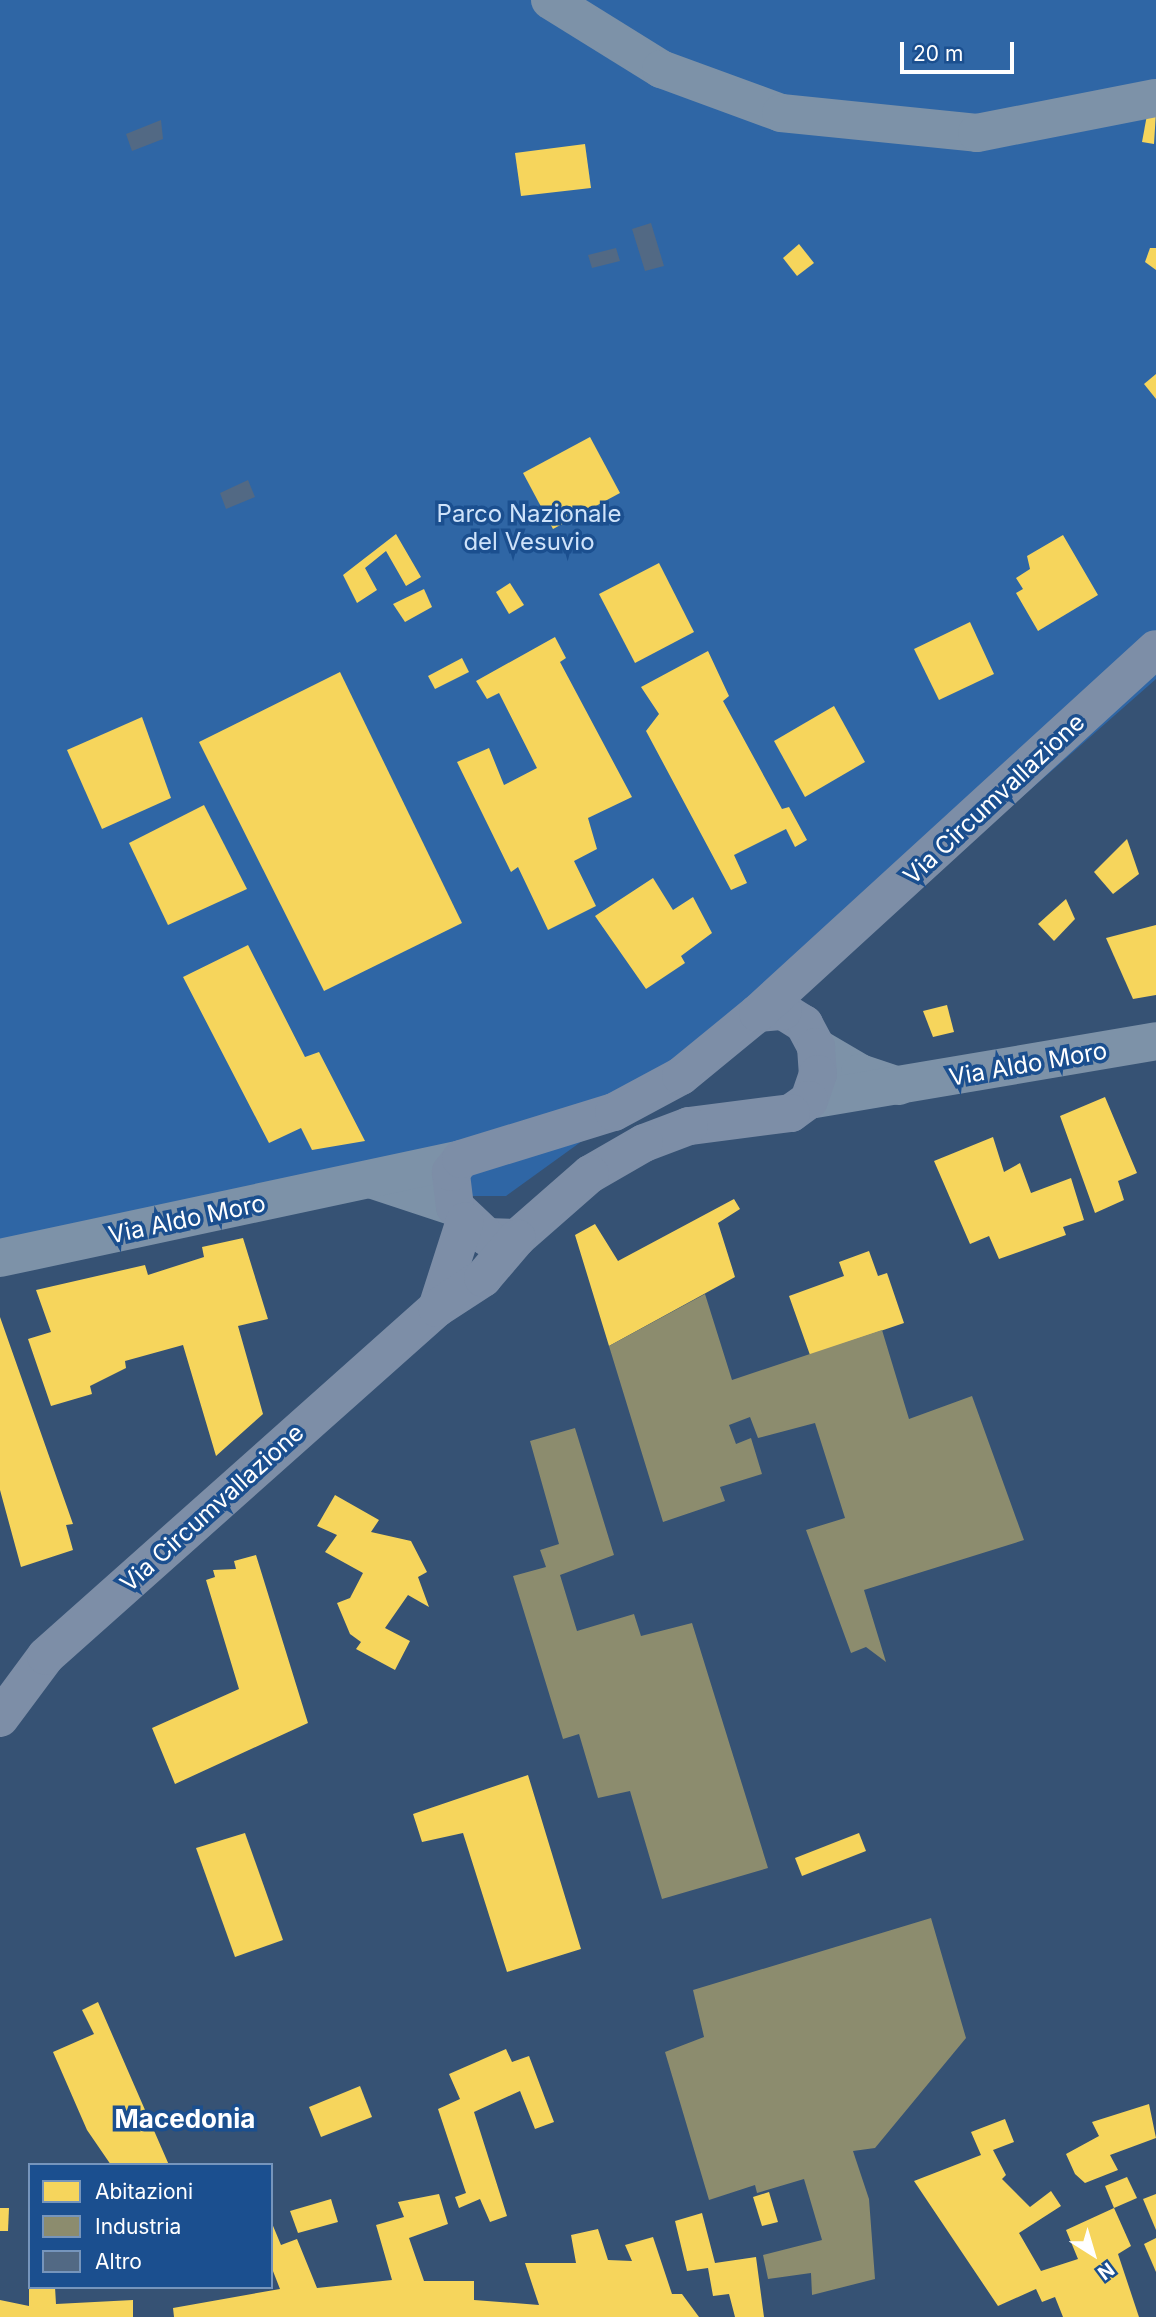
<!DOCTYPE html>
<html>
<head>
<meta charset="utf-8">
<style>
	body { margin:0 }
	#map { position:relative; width:1156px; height:2317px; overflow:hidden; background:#365274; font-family:Inter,sans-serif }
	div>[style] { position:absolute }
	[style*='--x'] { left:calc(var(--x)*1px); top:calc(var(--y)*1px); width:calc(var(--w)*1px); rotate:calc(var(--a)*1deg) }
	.green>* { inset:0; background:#2f66a5 }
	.homes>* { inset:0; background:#f6d55c }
	.industry>* { inset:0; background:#8c8c6e }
	.building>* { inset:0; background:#526984 }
	.minor>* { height:38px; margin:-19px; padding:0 19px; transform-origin:19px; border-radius:19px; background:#7d92a8 }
	.major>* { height:38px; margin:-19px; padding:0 19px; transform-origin:19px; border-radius:19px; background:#7d8ea7 }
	span { translate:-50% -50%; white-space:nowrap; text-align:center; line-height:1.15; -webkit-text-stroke:7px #1b4f8f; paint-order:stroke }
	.park-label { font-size:24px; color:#cfe3fa }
	.street-label { font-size:24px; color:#fff }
	.neighbourhood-label { font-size:26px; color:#fff; font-weight:700 }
	.legend { position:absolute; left:28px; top:2163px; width:245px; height:126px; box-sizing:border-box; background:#1b4f8f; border:2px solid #7695bc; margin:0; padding:9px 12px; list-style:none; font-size:21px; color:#fff }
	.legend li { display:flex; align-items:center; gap:14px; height:35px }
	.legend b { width:35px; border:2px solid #7695bc }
	.north { position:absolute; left:1058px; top:2219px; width:70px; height:70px; -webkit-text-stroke:5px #1b4f8f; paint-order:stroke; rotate:143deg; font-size:19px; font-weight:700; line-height:28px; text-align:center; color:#fff }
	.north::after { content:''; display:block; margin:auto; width:24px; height:32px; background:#fff; clip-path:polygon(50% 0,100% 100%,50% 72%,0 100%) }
	.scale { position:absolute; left:900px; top:42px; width:114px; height:32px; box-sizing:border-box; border:4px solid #fff; border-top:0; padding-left:9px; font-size:21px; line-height:24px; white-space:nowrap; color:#fff; -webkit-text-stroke:5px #1b4f8f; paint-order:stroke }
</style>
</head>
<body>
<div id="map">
	<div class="green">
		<div style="clip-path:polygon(0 0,1156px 0,1156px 679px,855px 944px,506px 1196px,356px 1196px,0 1271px)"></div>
	</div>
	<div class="homes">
		<div style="clip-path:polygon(1156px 112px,1154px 144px,1142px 142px,1147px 115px)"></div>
		<div style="clip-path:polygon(585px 144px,591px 188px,521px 196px,515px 153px)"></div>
		<div style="clip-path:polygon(799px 244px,814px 263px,797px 276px,783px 258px)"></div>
		<div style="clip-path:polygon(1150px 248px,1156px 248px,1156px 270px,1145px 262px)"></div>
		<div style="clip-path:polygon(1156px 374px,1156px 399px,1144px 384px)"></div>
		<div style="clip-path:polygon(590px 437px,620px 493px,553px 529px,523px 473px)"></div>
		<div style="clip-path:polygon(396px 534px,421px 577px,406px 586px,386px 551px,365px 568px,377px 590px,357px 603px,343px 575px)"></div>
		<div style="clip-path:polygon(1063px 535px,1098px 595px,1038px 631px,1016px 593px,1023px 589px,1016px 578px,1030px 569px,1027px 556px)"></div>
		<div style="clip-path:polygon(659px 563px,694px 632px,635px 663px,599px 594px)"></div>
		<div style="clip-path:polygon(510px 583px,524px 605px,509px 614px,496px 592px)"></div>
		<div style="clip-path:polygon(424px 589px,432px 607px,405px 622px,393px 604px)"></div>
		<div style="clip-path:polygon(970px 622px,994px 674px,939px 700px,914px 649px)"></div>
		<div style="clip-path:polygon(555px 637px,566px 658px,560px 662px,632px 797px,588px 818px,597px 849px,574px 861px,596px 906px,548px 930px,518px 867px,511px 872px,457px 762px,489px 748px,504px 785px,537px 768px,499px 693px,487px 699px,476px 681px)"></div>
		<div style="clip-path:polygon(708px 651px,729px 696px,723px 701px,782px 809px,789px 807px,807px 840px,795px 847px,786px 829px,734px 855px,747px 883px,731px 890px,646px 731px,659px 714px,641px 687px)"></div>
		<div style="clip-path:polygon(462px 658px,469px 672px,435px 689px,428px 676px)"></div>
		<div style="clip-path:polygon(340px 672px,462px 923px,324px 991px,199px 742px)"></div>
		<div style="clip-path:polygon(834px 706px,865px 762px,805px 797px,774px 741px)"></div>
		<div style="clip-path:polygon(142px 717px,171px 798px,102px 829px,67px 750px)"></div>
		<div style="clip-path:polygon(204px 805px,247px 889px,168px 925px,129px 843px)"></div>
		<div style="clip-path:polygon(1127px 839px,1139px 874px,1113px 894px,1094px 872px)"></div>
		<div style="clip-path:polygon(653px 878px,673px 910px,693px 897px,712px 933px,681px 956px,685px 963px,646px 989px,595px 916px)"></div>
		<div style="clip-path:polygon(1066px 899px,1075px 919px,1054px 941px,1038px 924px)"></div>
		<div style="clip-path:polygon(1156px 925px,1156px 995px,1133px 999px,1106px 938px)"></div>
		<div style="clip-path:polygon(248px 945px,305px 1057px,319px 1052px,365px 1141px,312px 1150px,301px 1128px,269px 1143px,183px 977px)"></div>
		<div style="clip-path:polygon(947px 1005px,954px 1032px,933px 1037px,923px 1011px)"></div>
		<div style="clip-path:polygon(1105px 1097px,1137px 1173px,1118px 1181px,1124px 1200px,1095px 1213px,1060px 1116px)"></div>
		<div style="clip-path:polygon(993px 1137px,1004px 1172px,1020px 1163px,1031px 1193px,1071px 1178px,1084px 1220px,1063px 1227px,1066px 1235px,999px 1259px,989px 1236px,970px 1244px,934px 1161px)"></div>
		<div style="clip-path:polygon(734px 1199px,740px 1209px,718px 1223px,735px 1277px,609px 1346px,575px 1235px,595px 1224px,618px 1261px)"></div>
		<div style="clip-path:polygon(243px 1238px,268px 1319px,238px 1326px,263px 1414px,216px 1456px,183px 1345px,125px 1361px,126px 1368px,90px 1386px,92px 1394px,51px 1406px,28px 1339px,51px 1332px,36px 1290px,145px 1265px,148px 1275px,204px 1257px,202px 1247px)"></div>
		<div style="clip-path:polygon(869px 1251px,878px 1276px,887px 1273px,904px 1323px,810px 1355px,789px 1296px,844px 1276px,839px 1262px)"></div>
		<div style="clip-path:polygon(0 1317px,73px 1524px,66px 1525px,73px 1550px,21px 1567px,0 1490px)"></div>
		<div style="clip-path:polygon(335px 1495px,379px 1520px,371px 1532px,411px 1541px,427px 1572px,418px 1577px,429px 1607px,408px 1595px,385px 1628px,410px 1641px,395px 1670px,356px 1649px,361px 1642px,350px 1634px,337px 1603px,350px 1598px,363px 1573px,325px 1552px,337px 1535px,317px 1526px)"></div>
		<div style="clip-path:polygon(256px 1555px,308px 1723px,175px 1784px,152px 1728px,239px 1689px,206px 1580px,215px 1577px,213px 1570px,236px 1569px,234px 1561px)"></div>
		<div style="clip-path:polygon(528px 1775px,581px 1949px,507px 1972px,463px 1833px,422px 1842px,413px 1814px)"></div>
		<div style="clip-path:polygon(245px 1833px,283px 1940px,235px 1957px,196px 1848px)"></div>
		<div style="clip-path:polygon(859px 1833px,866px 1851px,802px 1876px,795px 1858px)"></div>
		<div style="clip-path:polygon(98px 2002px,169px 2165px,111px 2165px,87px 2130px,53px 2052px,94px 2034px,82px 2010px)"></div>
		<div style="clip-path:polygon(506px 2049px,512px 2062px,529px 2056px,554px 2122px,535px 2129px,520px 2091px,474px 2112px,507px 2216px,490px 2222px,480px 2199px,459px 2208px,455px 2197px,466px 2193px,438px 2109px,460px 2099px,449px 2074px)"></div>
		<div style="clip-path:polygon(360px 2086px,372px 2117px,321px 2137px,309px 2107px)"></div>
		<div style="clip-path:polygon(1149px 2104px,1156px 2138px,1110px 2155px,1118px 2170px,1085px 2183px,1075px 2174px,1066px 2154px,1099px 2136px,1092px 2122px)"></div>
		<div style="clip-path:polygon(1005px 2119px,1014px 2142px,993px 2150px,1006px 2175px,1002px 2179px,1030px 2207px,1051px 2191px,1061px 2206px,1019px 2233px,1041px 2271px,1078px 2259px,1066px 2230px,1114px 2208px,1131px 2246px,1118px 2254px,1139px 2317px,1063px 2317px,1055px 2297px,1042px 2302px,1036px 2289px,998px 2306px,914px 2181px,981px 2155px,971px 2132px)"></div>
		<div style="clip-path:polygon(1127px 2177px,1137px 2198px,1114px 2208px,1105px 2186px)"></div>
		<div style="clip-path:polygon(769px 2192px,778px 2222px,762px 2226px,753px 2197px)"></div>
		<div style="clip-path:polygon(439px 2194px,448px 2224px,409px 2238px,424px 2281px,474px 2281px,474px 2300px,539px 2305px,525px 2263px,576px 2263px,571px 2235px,598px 2229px,608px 2260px,632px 2261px,625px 2245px,653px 2237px,672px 2294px,682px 2294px,699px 2317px,174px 2317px,173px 2308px,280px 2289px,271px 2266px,271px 2221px,281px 2245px,297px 2239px,317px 2288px,392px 2280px,376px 2225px,404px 2217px,398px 2202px)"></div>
		<div style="clip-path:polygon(1156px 2194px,1156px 2230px,1143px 2199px)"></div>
		<div style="clip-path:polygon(331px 2199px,338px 2222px,298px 2233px,290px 2211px)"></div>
		<div style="clip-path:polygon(0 2208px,9px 2208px,8px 2231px,0 2231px)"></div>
		<div style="clip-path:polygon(702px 2213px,715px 2263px,756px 2257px,764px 2317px,735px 2317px,729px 2294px,713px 2296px,708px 2268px,687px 2271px,675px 2221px)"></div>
		<div style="clip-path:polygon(1156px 2238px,1156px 2272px,1144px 2244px)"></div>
		<div style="clip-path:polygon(29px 2287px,55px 2287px,56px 2304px,133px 2300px,133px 2317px,0 2317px,0 2300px,29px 2306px)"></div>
	</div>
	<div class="industry">
		<div style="clip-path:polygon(705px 1294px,732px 1380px,882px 1330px,909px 1419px,972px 1396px,1024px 1540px,864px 1590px,886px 1662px,866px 1647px,851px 1653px,806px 1530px,845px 1518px,815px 1423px,758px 1438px,750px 1417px,729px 1425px,736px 1444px,751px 1438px,762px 1474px,720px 1487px,725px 1501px,663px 1522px,609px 1346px)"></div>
		<div style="clip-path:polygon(575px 1428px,614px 1555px,560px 1575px,577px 1631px,634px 1614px,641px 1636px,692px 1623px,768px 1868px,662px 1899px,630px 1791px,598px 1798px,579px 1734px,563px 1739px,513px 1576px,546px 1567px,540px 1550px,559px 1544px,530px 1441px)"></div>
		<div style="clip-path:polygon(931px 1918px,966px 2038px,875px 2148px,853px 2151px,869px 2199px,875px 2279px,812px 2295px,811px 2273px,768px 2279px,763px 2255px,822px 2240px,804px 2179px,757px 2193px,755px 2185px,709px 2200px,665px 2052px,704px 2037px,693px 1990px)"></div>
	</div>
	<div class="building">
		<div style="clip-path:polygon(161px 120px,163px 139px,132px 151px,126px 134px)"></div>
		<div style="clip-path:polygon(651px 223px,664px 266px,645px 271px,632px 229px)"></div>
		<div style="clip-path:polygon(616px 248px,620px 261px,592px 268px,588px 255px)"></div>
		<div style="clip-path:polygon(248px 480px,255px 497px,226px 509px,220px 493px)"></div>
	</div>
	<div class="minor">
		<div style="--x:550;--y:0;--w:131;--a:31.9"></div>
		<div style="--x:661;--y:69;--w:128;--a:20.1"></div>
		<div style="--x:781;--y:113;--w:197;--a:5.8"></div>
		<div style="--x:977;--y:133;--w:182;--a:-11.1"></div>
		<div style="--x:816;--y:1047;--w:51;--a:30.6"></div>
		<div style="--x:860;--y:1073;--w:41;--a:18.4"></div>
		<div style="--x:809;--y:1100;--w:352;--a:-9.6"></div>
		<div style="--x:373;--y:1180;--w:86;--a:18.2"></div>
		<div style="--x:0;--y:1258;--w:472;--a:-12.1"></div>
	</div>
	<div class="major">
		<div style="--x:783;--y:1011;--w:25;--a:32"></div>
		<div style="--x:804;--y:1024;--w:26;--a:62"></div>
		<div style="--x:816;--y:1047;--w:27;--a:86"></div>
		<div style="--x:818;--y:1074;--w:28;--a:109"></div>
		<div style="--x:809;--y:1100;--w:22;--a:144"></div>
		<div style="--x:791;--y:1113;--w:103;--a:172.7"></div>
		<div style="--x:689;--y:1126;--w:48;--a:159.3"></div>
		<div style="--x:644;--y:1143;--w:62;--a:150.1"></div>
		<div style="--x:590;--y:1174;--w:97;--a:138.8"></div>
		<div style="--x:517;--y:1238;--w:30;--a:-178"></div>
		<div style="--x:487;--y:1237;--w:44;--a:-136.8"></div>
		<div style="--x:455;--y:1207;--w:35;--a:-97"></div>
		<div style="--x:451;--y:1172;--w:16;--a:-52"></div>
		<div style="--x:461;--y:1159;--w:160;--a:-17.1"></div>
		<div style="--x:614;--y:1112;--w:76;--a:-28.2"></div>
		<div style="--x:681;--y:1076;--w:99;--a:-39.3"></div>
		<div style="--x:758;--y:1013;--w:25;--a:-5"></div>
		<div style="--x:758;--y:1013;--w:539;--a:-42.45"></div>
		<div style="--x:437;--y:1308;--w:91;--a:-72.2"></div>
		<div style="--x:0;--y:1718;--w:77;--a:-53.4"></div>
		<div style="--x:46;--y:1656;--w:523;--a:-41.67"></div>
		<div style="--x:437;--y:1308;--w:55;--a:-33.1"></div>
		<div style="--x:483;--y:1278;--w:52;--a:-49.6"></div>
	</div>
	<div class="park-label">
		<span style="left:529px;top:528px">Parco Nazionale<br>del Vesuvio</span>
	</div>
	<div class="street-label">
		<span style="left:994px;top:799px;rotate:-43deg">Via Circumvallazione</span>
		<span style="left:1028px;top:1064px;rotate:-10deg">Via Aldo Moro</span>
		<span style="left:187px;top:1219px;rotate:-12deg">Via Aldo Moro</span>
		<span style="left:212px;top:1508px;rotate:-42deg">Via Circumvallazione</span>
	</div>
	<div class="neighbourhood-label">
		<span style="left:185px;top:2119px">Macedonia</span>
	</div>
	<ul class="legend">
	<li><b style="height:19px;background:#f6d55c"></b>Abitazioni</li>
	<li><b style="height:19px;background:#8c8c6e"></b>Industria</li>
	<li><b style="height:19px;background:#526984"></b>Altro</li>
	</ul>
	<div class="north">N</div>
	<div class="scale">20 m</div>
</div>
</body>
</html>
